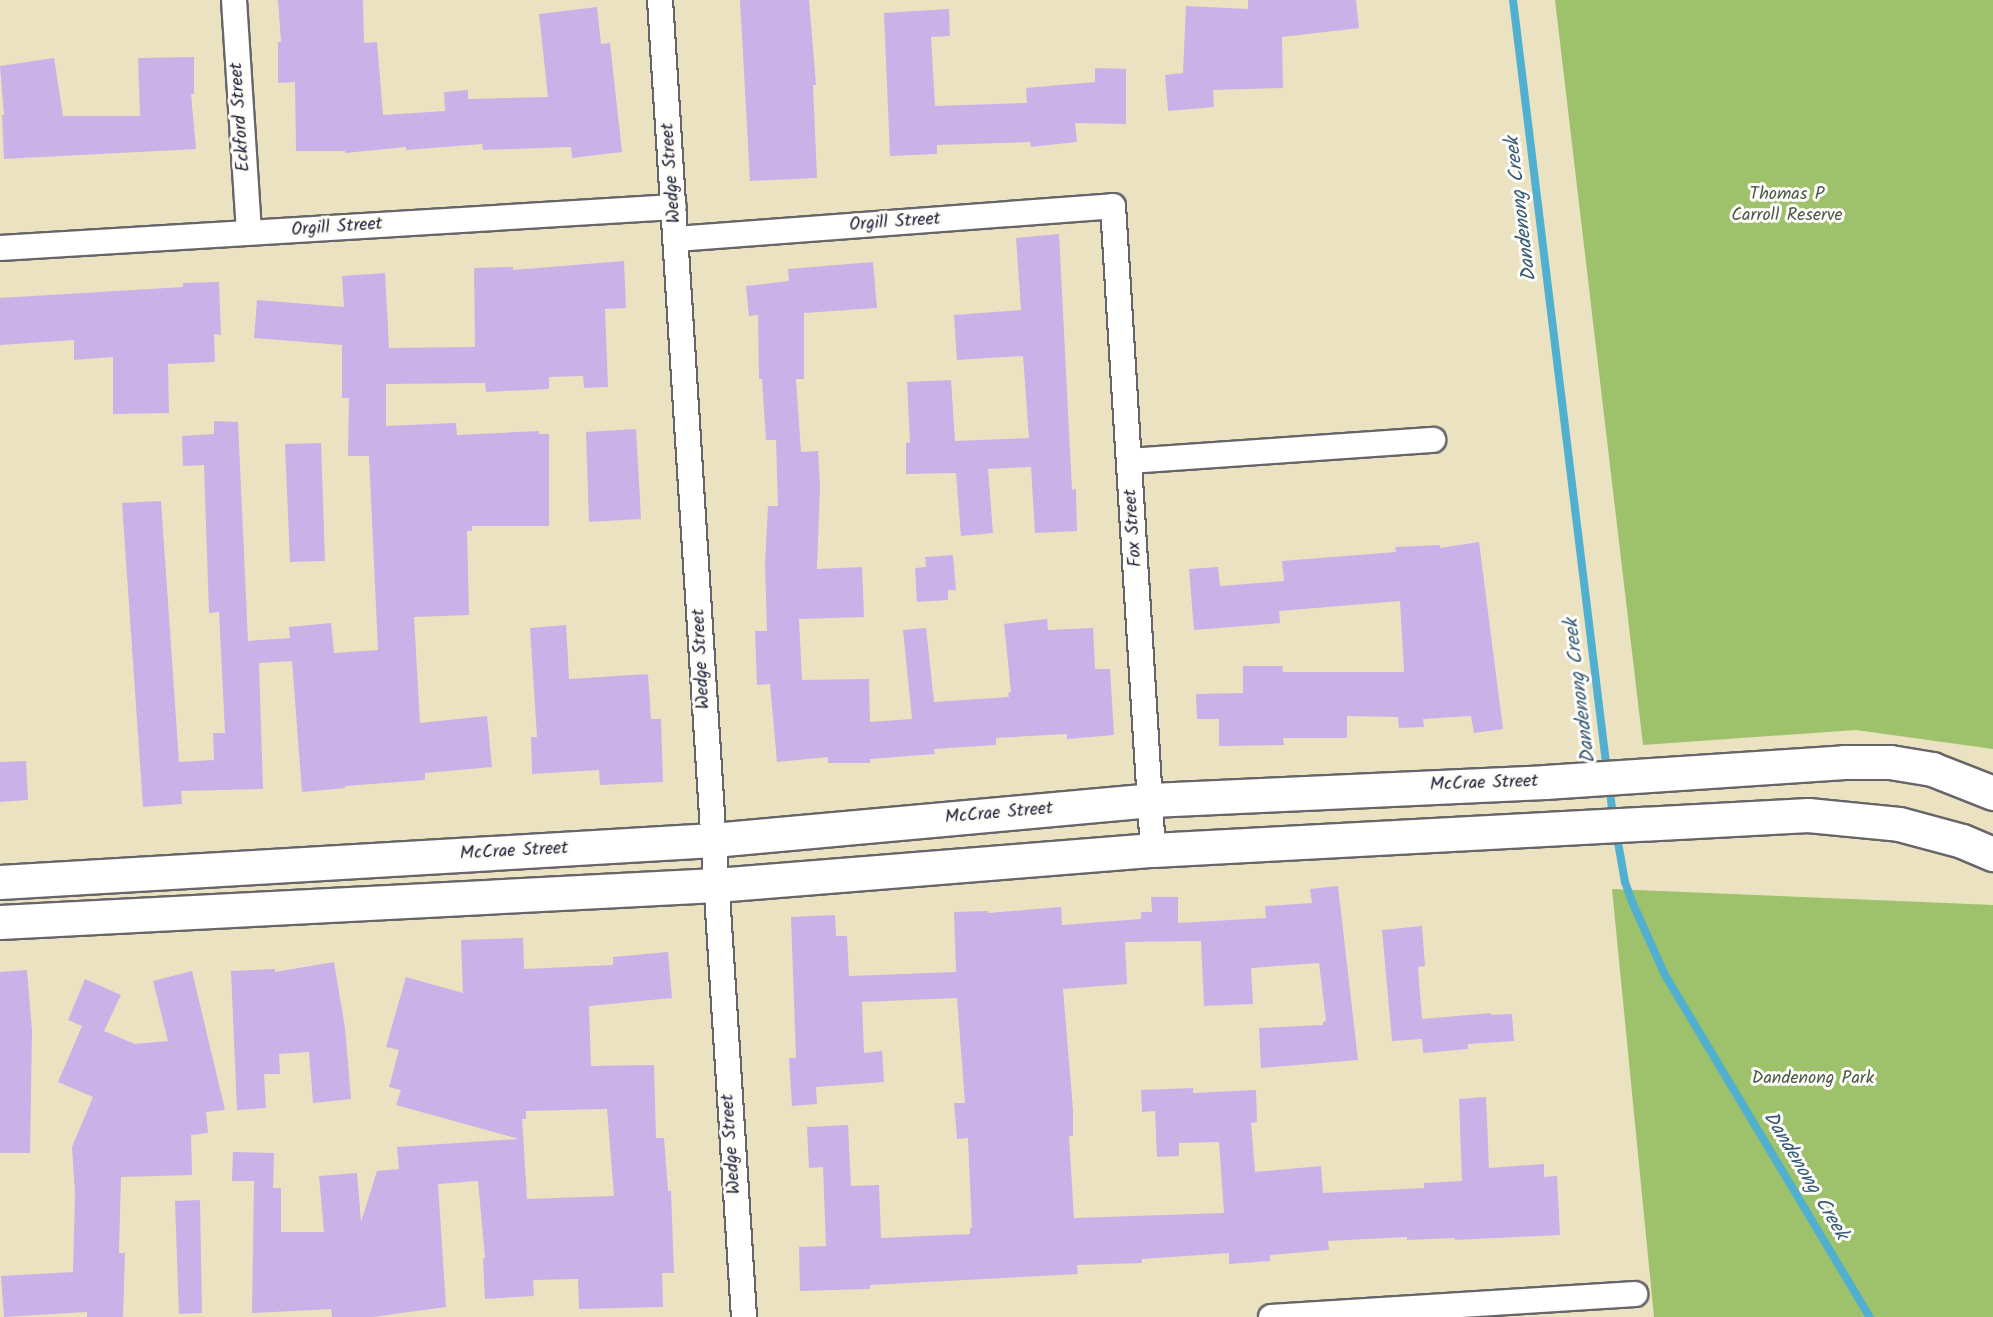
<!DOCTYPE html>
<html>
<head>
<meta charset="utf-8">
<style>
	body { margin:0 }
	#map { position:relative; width:1993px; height:1317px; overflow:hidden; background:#ebe2c1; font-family:Kalam,sans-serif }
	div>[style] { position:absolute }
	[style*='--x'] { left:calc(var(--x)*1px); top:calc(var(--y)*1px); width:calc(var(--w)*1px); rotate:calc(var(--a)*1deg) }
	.green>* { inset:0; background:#9ec16b }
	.stream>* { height:8px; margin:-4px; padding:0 4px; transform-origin:4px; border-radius:4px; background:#51afd0 }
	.building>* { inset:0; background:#c9b2e7 }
	.roads { filter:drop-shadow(2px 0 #68656a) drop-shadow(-2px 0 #68656a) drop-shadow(0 2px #68656a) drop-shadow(0 -2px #68656a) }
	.minor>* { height:24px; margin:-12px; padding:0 12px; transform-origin:12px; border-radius:12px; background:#fff }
	.secondary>* { height:33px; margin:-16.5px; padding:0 16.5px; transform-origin:16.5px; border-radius:16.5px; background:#fff }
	span { translate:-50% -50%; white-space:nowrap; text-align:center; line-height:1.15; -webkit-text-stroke:6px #fdfcf7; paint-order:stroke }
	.street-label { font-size:18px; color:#22223b }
	.park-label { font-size:18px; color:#4d5a4c }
	.water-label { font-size:20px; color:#355a77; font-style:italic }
</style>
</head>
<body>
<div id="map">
	<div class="green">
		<div style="clip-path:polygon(1555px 0,1993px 0,1993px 749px,1856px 730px,1643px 745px)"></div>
		<div style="clip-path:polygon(1612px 889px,1993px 905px,1993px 1317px,1654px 1317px)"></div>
	</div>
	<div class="stream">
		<div style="--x:1513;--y:0;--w:777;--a:83.05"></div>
		<div style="--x:1609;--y:784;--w:35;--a:83"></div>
		<div style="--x:1616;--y:831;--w:52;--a:80"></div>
		<div style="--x:1625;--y:882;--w:23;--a:70"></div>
		<div style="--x:1633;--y:904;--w:78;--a:65.7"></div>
		<div style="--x:1665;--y:975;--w:399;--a:59.1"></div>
	</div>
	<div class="building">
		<div style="clip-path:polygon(278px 0,363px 0,364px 43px,377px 42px,383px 115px,445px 111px,444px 92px,468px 90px,468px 99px,548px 97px,539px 14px,597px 7px,601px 44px,610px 43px,622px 152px,572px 158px,571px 147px,483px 150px,482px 144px,406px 150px,406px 147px,345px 153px,345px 151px,296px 151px,295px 82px,278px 83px,278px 42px,281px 42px)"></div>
		<div style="clip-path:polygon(740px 0,809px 0,816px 85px,813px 85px,817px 178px,750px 181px)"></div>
		<div style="clip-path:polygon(1248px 0,1356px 0,1359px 28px,1282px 37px,1283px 88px,1213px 90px,1214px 107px,1168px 111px,1165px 75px,1183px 73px,1186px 6px,1248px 9px)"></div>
		<div style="clip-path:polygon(949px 9px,950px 36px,931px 37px,935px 106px,1027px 103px,1026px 88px,1095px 82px,1095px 68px,1126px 69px,1126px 124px,1075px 123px,1077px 142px,1031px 147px,1030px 142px,937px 145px,937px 154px,890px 156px,884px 13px)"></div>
		<div style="clip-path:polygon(194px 57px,194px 94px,191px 94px,196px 149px,4px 159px,2px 115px,4px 115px,0 66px,54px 58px,63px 116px,140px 116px,138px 58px)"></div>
		<div style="clip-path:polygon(1059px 234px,1072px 490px,1076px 489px,1077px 531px,1035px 533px,1031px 467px,988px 469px,993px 533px,961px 536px,956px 473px,906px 474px,906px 443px,910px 442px,907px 382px,951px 380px,955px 441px,1029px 438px,1023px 356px,957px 360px,954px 315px,1021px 310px,1016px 238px)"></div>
		<div style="clip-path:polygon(624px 261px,626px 308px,605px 309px,608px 387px,584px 388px,583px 376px,549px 377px,549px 389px,486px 392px,485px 383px,386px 384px,386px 426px,456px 423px,457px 435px,539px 431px,539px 434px,549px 434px,549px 526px,472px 526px,472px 531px,467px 531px,469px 615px,414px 617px,420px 723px,487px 716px,492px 767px,425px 773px,425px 780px,345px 786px,345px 788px,302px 792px,292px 661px,259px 663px,263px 789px,181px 791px,182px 804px,143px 807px,122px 503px,161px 501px,179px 762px,214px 760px,213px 733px,225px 733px,219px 612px,209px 613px,204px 465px,183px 466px,182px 436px,214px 434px,214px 421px,238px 422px,248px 641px,290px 638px,289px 627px,331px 623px,334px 653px,378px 650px,369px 456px,348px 456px,349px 398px,342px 398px,342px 345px,254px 338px,257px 300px,344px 307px,342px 276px,385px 273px,389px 348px,475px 347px,474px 268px,513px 267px,513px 270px)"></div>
		<div style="clip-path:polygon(873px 262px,877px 308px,804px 313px,804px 379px,796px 379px,801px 452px,818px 451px,820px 485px,817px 569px,862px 567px,864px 617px,799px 619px,802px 680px,869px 679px,870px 722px,912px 719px,903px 630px,926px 628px,934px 702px,1009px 697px,1008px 693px,1011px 692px,1004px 624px,1047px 619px,1048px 630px,1093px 628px,1095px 669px,1110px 669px,1114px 735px,1067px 739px,1067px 734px,996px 738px,996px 745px,934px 749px,935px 754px,870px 759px,870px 763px,828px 763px,828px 757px,777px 762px,770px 684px,757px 685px,755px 631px,767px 631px,765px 564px,768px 506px,778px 506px,776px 440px,766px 440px,762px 379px,759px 379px,758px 315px,749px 316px,746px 286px,789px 281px,788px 269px)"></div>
		<div style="clip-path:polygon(219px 282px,221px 335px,214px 334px,215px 362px,168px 364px,169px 413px,113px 414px,113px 357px,74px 360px,74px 340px,0 345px,0 298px,183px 287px,183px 283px)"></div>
		<div style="clip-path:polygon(636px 429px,641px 519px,589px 522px,586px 432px)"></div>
		<div style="clip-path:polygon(321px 443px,325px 561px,290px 562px,285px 444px)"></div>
		<div style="clip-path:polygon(1479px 542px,1503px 729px,1474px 733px,1471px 716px,1423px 719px,1424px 727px,1399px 728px,1398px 717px,1347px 716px,1347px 738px,1283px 738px,1284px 745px,1219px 746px,1219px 719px,1197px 719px,1196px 694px,1243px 693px,1243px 666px,1282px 666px,1283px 672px,1404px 672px,1400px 601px,1279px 611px,1280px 623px,1194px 630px,1189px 569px,1218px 567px,1220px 586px,1284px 581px,1282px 561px,1396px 552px,1395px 547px,1440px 545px,1440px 548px)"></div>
		<div style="clip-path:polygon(953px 555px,956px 590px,948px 590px,948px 600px,917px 602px,915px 568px,926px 567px,925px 557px)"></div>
		<div style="clip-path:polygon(566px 625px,569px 679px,648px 674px,651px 719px,661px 719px,663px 782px,600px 785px,599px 770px,532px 774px,531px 737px,537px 737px,530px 628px)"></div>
		<div style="clip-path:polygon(26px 761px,28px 800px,0 802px,0 762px)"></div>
		<div style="clip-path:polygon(1338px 886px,1358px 1060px,1261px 1068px,1259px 1028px,1323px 1025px,1323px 1022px,1326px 1021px,1319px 963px,1251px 968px,1253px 1004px,1204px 1006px,1201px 941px,1125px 942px,1127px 984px,1063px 989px,1073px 1110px,1073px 1136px,1069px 1136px,1074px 1218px,1224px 1213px,1219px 1142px,1179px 1143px,1179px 1156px,1157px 1157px,1155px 1111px,1142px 1112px,1141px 1090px,1193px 1088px,1193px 1093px,1256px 1090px,1257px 1122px,1251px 1123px,1255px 1172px,1321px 1166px,1323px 1193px,1424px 1188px,1424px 1183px,1462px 1181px,1459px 1099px,1486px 1097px,1489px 1168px,1544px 1164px,1544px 1177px,1557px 1176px,1560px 1235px,1455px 1240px,1455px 1238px,1407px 1240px,1407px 1237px,1328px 1241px,1329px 1250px,1270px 1255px,1270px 1261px,1229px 1264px,1229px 1253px,1142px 1259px,1142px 1263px,1077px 1265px,1078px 1274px,870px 1285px,870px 1289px,800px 1291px,799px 1247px,826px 1246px,823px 1167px,809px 1168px,807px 1127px,848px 1125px,851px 1186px,879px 1185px,881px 1238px,970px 1234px,970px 1228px,972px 1228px,968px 1138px,957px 1139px,954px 1103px,965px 1103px,957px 998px,862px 1002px,864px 1053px,882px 1051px,884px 1082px,816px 1087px,817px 1104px,792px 1106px,789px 1058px,796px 1058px,791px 917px,835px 915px,836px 936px,847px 936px,849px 976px,956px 972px,954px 912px,988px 911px,988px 913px,1061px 907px,1062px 925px,1141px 919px,1141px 912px,1152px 912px,1151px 897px,1178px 897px,1178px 923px,1266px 918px,1265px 906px,1312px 903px,1310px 889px)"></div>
		<div style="clip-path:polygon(1422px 926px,1425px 966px,1418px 967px,1422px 1019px,1491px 1013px,1491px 1015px,1512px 1014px,1514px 1041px,1468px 1044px,1468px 1049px,1423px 1053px,1422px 1039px,1392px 1041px,1382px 930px)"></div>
		<div style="clip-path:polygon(evenodd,523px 938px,524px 969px,613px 965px,613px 957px,668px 952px,672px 998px,589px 1006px,591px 1066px,654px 1065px,656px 1138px,664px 1138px,668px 1191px,671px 1191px,674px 1273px,662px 1273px,663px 1307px,579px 1309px,578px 1279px,533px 1280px,534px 1296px,485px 1299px,483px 1258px,485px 1258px,478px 1181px,438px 1184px,446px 1307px,373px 1317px,332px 1317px,331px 1309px,252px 1313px,254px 1181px,232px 1181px,233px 1152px,274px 1153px,273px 1188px,281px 1188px,281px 1232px,324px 1232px,319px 1176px,357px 1173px,361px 1222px,377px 1171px,399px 1169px,397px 1147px,519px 1139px,396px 1105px,401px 1090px,389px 1087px,399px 1050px,386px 1047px,406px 977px,463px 993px,461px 940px,523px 938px,607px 1109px,614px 1196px,527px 1199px,522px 1119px,526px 1119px,526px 1111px,607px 1109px)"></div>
		<div style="clip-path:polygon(334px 962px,345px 1028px,351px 1099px,313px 1103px,309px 1052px,279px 1054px,280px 1074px,264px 1074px,266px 1108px,237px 1110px,231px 971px,275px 969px,275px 972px)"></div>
		<div style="clip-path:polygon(27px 970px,32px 1031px,30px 1153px,0 1153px,0 972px)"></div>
		<div style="clip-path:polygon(192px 971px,225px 1110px,206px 1112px,208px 1133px,191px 1135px,192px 1175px,121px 1177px,119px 1253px,125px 1253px,123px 1317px,87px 1317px,87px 1312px,4px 1317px,1px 1276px,73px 1272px,75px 1193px,72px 1147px,93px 1097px,58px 1082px,82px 1026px,68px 1020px,85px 979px,121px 995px,104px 1031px,135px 1044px,168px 1041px,153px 981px)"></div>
		<div style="clip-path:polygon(200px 1200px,202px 1313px,179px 1314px,175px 1201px)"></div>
	</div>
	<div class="roads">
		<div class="minor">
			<div style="--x:234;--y:0;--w:233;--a:86.3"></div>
			<div style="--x:660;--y:0;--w:1320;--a:86.35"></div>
			<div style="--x:676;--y:239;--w:438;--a:-4.3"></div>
			<div style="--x:1113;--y:206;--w:645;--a:86.45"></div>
			<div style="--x:0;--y:248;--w:675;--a:-3.48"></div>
			<div style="--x:1130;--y:461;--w:304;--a:-4"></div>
			<div style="--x:1271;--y:1317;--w:365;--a:-3.6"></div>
		</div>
		<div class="secondary">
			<div style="--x:0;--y:882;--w:714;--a:-3.37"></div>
			<div style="--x:713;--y:840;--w:440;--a:-5.2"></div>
			<div style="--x:1151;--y:800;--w:394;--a:-2.6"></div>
			<div style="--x:1545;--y:782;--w:300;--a:-3.8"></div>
			<div style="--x:1844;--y:762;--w:46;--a:0"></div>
			<div style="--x:1890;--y:762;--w:43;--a:9.5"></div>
			<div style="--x:1932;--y:769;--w:66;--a:21.5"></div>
			<div style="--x:0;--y:922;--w:717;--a:-2.96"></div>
			<div style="--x:716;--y:885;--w:438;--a:-4.6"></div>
			<div style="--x:1153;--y:850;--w:656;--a:-3.06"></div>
			<div style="--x:1808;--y:815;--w:91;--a:5.6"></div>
			<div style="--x:1899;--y:824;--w:65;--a:15.1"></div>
			<div style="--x:1962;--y:841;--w:34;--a:23"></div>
		</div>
	</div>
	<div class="street-label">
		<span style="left:241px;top:117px;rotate:-94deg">Eckford Street</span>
		<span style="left:672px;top:173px;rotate:-94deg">Wedge Street</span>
		<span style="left:895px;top:223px;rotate:-4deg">Orgill Street</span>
		<span style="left:337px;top:228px;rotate:-4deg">Orgill Street</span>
		<span style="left:1134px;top:528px;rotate:-94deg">Fox Street</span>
		<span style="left:702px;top:659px;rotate:-93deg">Wedge Street</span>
		<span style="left:1484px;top:784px;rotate:-2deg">McCrae Street</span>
		<span style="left:999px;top:814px;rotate:-5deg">McCrae Street</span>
		<span style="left:514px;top:852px;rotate:-3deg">McCrae Street</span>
		<span style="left:732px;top:1144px;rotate:-94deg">Wedge Street</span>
	</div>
	<div class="park-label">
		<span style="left:1787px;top:206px">Thomas P<br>Carroll Reserve</span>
		<span style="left:1813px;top:1079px">Dandenong Park</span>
	</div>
	<div class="water-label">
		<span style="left:1522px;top:209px;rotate:-97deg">Dandenong Creek</span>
		<span style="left:1581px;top:691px;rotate:-97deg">Dandenong Creek</span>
		<span style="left:1805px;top:1176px;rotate:59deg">Dandenong Creek</span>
	</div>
</div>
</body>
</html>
